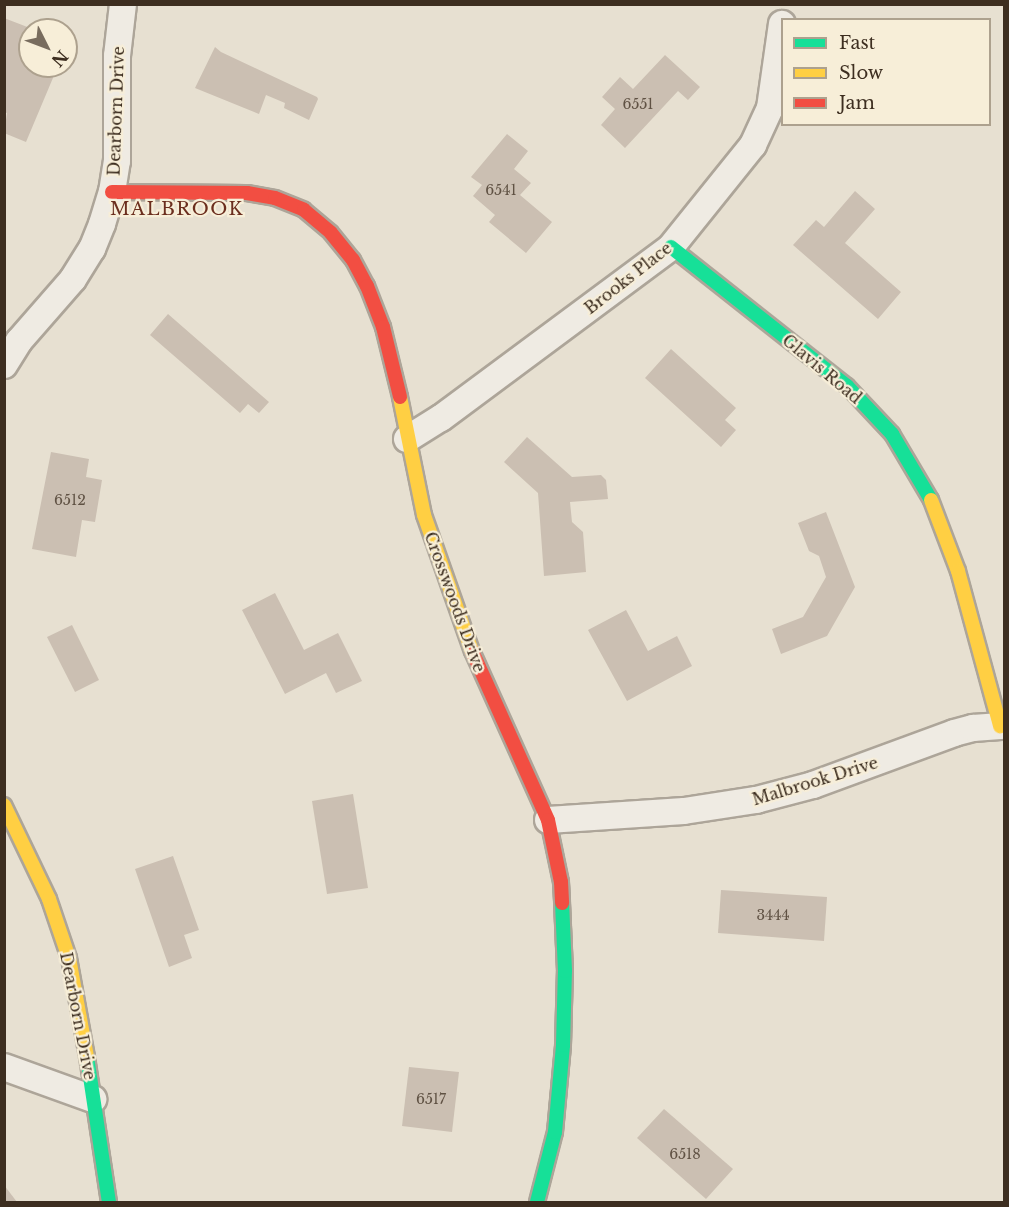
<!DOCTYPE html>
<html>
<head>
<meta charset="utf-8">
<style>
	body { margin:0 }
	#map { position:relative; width:1009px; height:1207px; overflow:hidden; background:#e7e0d1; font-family:"Libre Baskerville",serif }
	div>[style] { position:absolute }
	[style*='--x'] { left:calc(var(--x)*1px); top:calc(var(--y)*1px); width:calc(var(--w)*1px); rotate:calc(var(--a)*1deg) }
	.building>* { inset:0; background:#cbbfb2 }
	.roads { filter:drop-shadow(2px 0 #ada599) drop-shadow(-2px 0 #ada599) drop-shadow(0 2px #ada599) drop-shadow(0 -2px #ada599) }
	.street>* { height:26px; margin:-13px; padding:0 13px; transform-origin:13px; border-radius:13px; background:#efebe3 }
	.fast>* { height:14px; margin:-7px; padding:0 7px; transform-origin:7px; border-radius:7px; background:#16e098 }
	.slow>* { height:14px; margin:-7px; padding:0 7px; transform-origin:7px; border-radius:7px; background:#ffcf43 }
	.jam>* { height:14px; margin:-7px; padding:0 7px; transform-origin:7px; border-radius:7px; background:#f24e42 }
	span { translate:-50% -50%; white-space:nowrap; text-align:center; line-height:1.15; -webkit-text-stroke:4.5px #f7eed8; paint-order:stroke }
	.number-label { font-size:14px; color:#605244 }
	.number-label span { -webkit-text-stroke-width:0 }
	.street-label { font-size:16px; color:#3d2e20 }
	.neighbourhood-label { font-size:18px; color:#6b2e1e; letter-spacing:1.5px }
	.frame { position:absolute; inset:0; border:6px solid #3d2e20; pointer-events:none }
	.legend { position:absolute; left:781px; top:18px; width:210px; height:108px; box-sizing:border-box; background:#f7eed8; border:2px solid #ada18e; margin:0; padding:8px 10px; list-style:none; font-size:18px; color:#3d2e20 }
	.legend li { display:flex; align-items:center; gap:12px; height:30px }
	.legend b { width:30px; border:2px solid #ada18e }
	.north { position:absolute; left:18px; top:18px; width:60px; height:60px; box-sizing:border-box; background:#f7eed8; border:2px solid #ada18e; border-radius:50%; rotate:132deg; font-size:16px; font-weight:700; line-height:24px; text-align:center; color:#3d2e20 }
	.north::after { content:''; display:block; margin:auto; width:21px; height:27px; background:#786c5e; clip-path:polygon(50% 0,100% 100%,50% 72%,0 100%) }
</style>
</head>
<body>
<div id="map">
	<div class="building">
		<div style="clip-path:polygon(4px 18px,30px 28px,30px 66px,58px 66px,26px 142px,4px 133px,7px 113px,4px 112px)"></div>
		<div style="clip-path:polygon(215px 47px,221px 52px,317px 97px,318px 99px,309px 120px,284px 108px,285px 103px,266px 95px,259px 114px,195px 88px)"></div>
		<div style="clip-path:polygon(665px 55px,700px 87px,688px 100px,678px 91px,625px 148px,601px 125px,615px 109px,602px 97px,620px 77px,633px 89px)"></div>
		<div style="clip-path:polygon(507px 134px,528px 151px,514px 169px,531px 183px,520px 195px,552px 222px,526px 253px,489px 222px,495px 215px,473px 196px,482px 185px,471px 177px)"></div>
		<div style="clip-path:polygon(855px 191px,875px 209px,845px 243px,901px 292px,878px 319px,793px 245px,816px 220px,824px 227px)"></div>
		<div style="clip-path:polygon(168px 314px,269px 402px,259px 413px,248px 404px,240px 413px,150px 335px)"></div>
		<div style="clip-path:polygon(671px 349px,736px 408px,725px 420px,736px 430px,721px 447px,645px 378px)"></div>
		<div style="clip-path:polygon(527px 437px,572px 477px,601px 475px,606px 480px,608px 499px,570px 502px,572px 522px,583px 532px,586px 572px,544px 576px,538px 493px,504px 462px)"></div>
		<div style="clip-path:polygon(51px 452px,89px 459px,86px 477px,102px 480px,95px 522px,82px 520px,76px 557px,32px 549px)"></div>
		<div style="clip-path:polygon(826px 512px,855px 587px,827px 636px,781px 654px,772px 629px,803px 617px,826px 577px,819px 556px,809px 551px,798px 523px)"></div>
		<div style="clip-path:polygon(275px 593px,304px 650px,338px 633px,362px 681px,336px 693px,326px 673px,285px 694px,242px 610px)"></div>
		<div style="clip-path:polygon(626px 610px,648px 651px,677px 636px,692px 666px,627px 701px,588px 630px)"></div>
		<div style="clip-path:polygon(72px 625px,99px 680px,75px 692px,47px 637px)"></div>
		<div style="clip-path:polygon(353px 794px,368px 888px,327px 894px,312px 801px)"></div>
		<div style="clip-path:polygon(173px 856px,199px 930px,184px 935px,192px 958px,169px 967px,135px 869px)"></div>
		<div style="clip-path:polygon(721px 890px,827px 897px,824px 941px,718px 933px)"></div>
		<div style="clip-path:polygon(409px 1067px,459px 1072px,452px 1132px,402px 1126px)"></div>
		<div style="clip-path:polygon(664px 1109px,733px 1169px,706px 1199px,637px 1138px)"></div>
		<div style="clip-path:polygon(4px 1185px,17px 1202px,4px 1202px)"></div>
	</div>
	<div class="roads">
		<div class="street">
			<div style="--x:4;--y:365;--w:28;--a:-58"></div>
			<div style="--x:19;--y:341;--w:82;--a:-48.9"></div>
			<div style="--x:73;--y:279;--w:36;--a:-58"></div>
			<div style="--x:92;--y:249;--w:27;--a:-68"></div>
			<div style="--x:102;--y:224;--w:34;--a:-73"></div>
			<div style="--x:112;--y:192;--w:31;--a:-81"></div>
			<div style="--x:117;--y:161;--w:105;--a:-90"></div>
			<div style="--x:117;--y:56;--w:52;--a:-83.4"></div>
			<div style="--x:407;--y:439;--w:40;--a:-32"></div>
			<div style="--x:441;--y:418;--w:287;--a:-36.6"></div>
			<div style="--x:671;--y:247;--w:131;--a:-51.2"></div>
			<div style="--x:753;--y:145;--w:41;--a:-65.3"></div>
			<div style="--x:770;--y:108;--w:85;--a:-81.9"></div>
			<div style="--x:548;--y:820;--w:136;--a:-3.8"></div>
			<div style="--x:684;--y:811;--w:73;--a:-8.7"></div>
			<div style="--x:756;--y:800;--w:59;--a:-14.7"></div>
			<div style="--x:813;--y:785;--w:150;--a:-20.2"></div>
			<div style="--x:954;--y:733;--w:20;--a:-15"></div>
			<div style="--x:973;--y:728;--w:31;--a:-4"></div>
			<div style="--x:4;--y:1067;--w:95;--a:19.8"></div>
		</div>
		<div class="fast">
			<div style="--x:671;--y:247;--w:224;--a:38.3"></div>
			<div style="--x:847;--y:386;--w:66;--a:46.8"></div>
			<div style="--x:892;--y:434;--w:77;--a:59.4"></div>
			<div style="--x:87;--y:1057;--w:147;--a:81.4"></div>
			<div style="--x:537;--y:1202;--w:72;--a:-75.6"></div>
			<div style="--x:555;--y:1132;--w:87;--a:-84.7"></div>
			<div style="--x:563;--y:1045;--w:74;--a:-88.5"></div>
			<div style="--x:565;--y:971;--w:68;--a:-92.5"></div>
		</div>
		<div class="slow">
			<div style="--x:400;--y:397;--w:120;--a:78.5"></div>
			<div style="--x:424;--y:515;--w:144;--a:70.6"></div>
			<div style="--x:931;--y:500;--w:76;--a:69.2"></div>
			<div style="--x:958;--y:571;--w:161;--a:74.8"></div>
			<div style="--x:4;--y:805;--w:104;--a:64.4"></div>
			<div style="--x:49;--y:899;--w:62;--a:71.3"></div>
			<div style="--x:69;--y:958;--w:101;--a:79.7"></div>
		</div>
		<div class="jam">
			<div style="--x:112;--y:192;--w:135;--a:0.4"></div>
			<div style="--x:247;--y:193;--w:28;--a:10"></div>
			<div style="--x:275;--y:198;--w:31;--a:22"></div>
			<div style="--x:304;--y:210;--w:35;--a:40"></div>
			<div style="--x:331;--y:233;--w:35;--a:51"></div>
			<div style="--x:353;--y:260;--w:30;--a:62"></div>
			<div style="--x:367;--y:286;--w:44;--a:68.7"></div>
			<div style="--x:383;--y:327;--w:72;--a:76.3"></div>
			<div style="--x:472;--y:651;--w:185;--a:65.8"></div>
			<div style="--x:548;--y:820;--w:63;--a:78.2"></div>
			<div style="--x:561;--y:882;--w:21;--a:87"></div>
		</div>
	</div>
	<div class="number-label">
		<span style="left:638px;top:104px">6551</span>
		<span style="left:501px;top:190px">6541</span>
		<span style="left:70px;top:500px">6512</span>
		<span style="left:773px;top:915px">3444</span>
		<span style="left:431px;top:1099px">6517</span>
		<span style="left:685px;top:1154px">6518</span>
	</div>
	<div class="street-label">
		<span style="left:116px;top:111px;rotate:-88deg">Dearborn Drive</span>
		<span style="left:628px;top:278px;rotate:-38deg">Brooks Place</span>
		<span style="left:822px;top:369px;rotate:40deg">Glavis Road</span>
		<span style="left:455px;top:602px;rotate:70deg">Crosswoods Drive</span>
		<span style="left:815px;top:781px;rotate:-17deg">Malbrook Drive</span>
		<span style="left:78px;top:1016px;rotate:79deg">Dearborn Drive</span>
	</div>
	<div class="neighbourhood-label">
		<span style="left:177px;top:209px">MALBROOK</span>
	</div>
	<div class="frame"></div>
	<ul class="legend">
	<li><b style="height:8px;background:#16e098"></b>Fast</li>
	<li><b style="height:8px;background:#ffcf43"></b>Slow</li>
	<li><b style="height:8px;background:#f24e42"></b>Jam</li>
	</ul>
	<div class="north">N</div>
</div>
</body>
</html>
